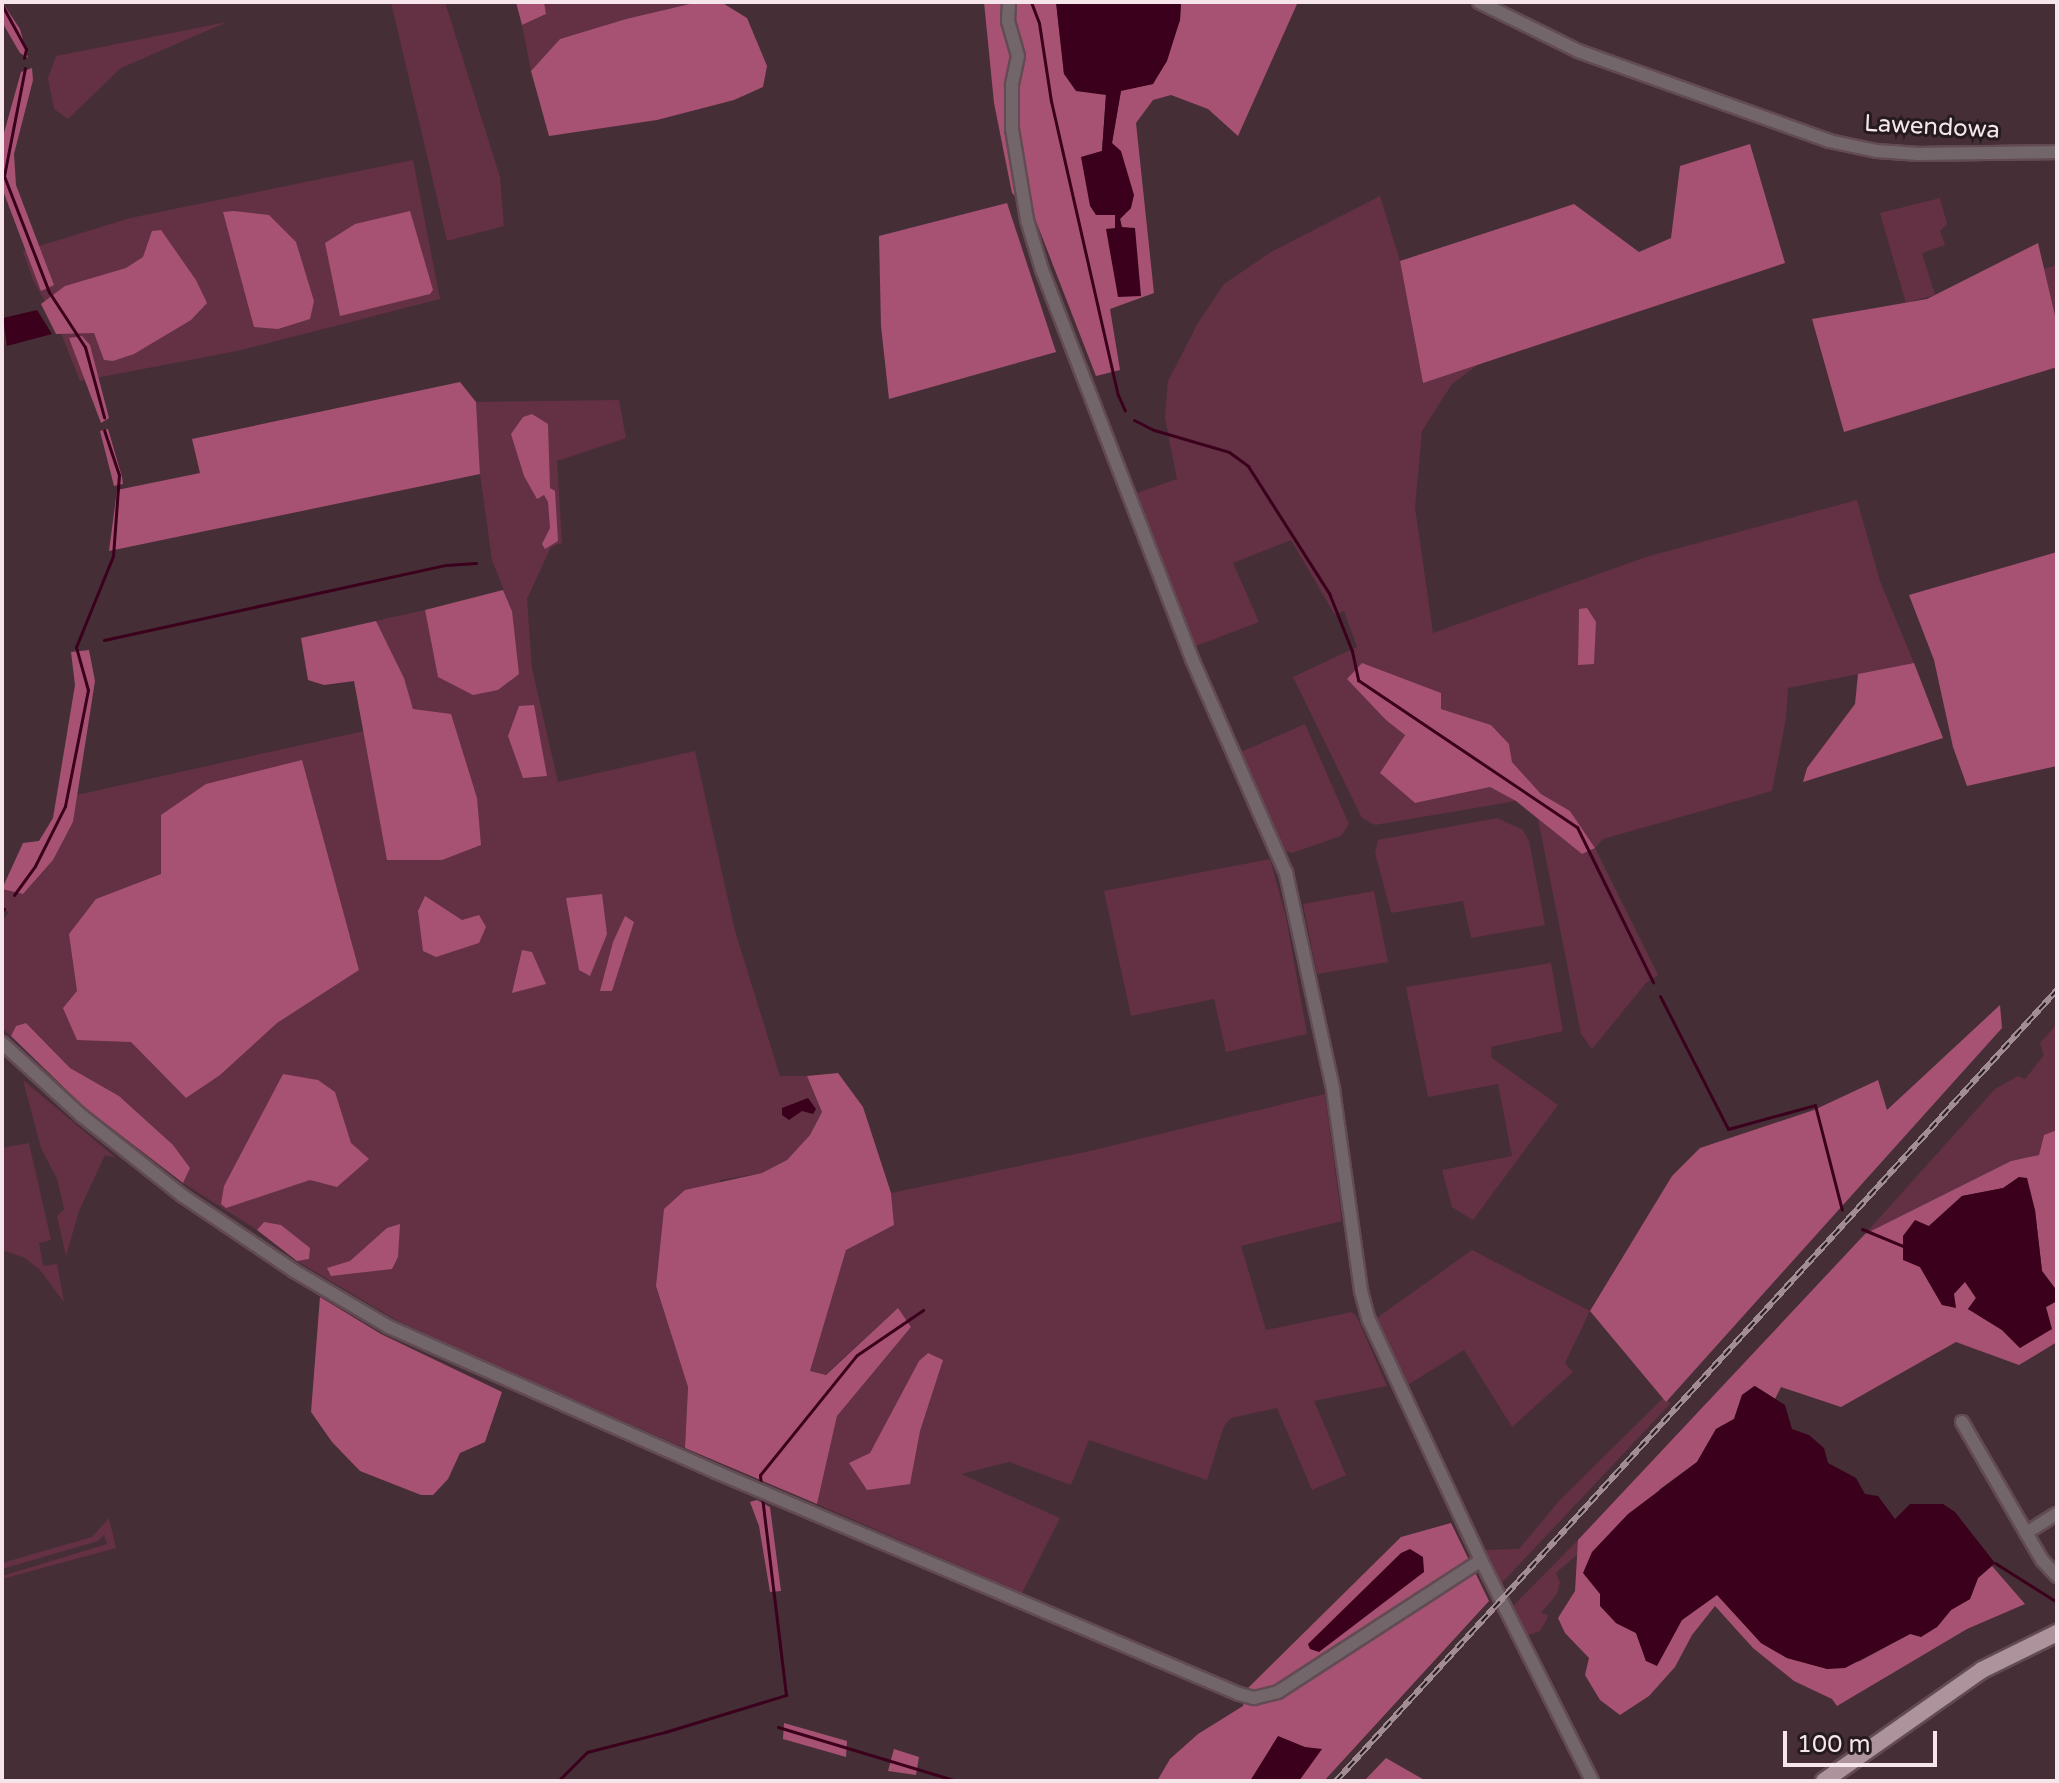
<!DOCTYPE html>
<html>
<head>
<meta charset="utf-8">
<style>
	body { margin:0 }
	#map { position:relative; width:2059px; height:1783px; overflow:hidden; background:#462e36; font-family:"Varela Round",sans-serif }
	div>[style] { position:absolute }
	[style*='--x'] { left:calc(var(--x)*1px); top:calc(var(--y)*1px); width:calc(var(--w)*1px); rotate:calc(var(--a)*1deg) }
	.green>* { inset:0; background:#633044 }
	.forest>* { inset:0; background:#a75273 }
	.water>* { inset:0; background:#3a001c }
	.stream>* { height:3px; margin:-1.5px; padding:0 1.5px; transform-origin:1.5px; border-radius:1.5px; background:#3a001c }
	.roads { filter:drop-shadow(2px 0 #624b53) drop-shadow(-2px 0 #624b53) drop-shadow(0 2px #624b53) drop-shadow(0 -2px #624b53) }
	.minor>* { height:12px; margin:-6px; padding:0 6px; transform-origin:6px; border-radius:6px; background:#73666a }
	.major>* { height:16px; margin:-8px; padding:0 8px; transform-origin:8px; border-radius:8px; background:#ad949c }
	.rail>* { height:6px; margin-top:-3px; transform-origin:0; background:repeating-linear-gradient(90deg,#251a1e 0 9px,#a18d93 0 18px); box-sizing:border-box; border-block:2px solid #a18d93 }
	span { translate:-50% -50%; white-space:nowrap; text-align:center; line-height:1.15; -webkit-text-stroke:6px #251a1e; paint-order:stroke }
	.street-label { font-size:24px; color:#f6e6eb }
	.frame { position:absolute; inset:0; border:4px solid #f6e6eb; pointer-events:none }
	.scale { position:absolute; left:1783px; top:1731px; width:154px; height:36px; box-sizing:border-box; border:4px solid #f6e6eb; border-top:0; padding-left:10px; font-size:24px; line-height:28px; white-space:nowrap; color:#f6e6eb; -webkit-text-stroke:6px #251a1e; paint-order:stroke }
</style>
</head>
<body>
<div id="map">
	<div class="green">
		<div style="clip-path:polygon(391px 2px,445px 2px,500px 177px,504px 226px,447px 241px)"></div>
		<div style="clip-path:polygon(544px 2px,698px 2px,626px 19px,560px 39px,531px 71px,522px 25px,546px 14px)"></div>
		<div style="clip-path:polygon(227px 22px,121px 68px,68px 119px,54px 109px,48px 78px,56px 56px)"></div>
		<div style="clip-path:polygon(413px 160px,440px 299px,237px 351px,80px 381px,57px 323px,33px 280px,23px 251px,130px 218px)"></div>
		<div style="clip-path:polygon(evenodd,1380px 196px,1400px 261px,1423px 382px,1479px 364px,1452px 384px,1422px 431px,1415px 507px,1433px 633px,1646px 557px,1857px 500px,1880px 581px,1914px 663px,1788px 688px,1786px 718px,1772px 791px,1603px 839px,1595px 848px,1658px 975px,1646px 983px,1592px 1049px,1581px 1034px,1538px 819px,1582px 854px,1595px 848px,1570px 811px,1541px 794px,1512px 762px,1509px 744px,1491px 725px,1441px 709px,1427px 688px,1421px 687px,1386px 720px,1405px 734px,1381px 774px,1415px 803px,1490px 787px,1516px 801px,1375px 825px,1362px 818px,1293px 677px,1357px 647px,1344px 611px,1335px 615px,1291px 540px,1233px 563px,1259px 622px,1193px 647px,1131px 495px,1177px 479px,1165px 418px,1168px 381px,1198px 323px,1224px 284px,1271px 252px,1380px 196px,1579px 610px,1594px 664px,1578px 664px,1579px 610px)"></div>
		<div style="clip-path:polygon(1940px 198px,1947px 224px,1940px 231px,1945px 245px,1922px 253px,1935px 295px,1906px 303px,1880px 213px)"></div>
		<div style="clip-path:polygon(2057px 265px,2057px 324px,2044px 269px)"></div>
		<div style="clip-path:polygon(619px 400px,626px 438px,557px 461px,562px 543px,551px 547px,527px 599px,532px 668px,558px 782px,695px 751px,735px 931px,780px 1076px,807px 1076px,822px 1112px,810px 1135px,787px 1160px,762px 1173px,721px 1180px,656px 1286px,688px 1387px,685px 1448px,463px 1352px,396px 1320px,297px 1261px,309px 1259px,264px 1222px,257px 1230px,183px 1183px,189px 1168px,119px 1096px,70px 1068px,26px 1023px,16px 1026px,11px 1036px,2px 1028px,2px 921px,9px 912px,2px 910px,2px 889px,23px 894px,53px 860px,73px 822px,77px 795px,364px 731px,375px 790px,413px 709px,404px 678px,376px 621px,371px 622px,425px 610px,438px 676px,512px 611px,492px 560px,480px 474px,476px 402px)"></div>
		<div style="clip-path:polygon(1305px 724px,1349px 824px,1341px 836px,1292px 853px,1283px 850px,1241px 752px)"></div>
		<div style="clip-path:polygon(1497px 818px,1523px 830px,1529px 841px,1545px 925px,1471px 938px,1463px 901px,1391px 913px,1375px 853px,1378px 840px)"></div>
		<div style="clip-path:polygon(1270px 859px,1286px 917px,1307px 1034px,1226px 1052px,1214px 999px,1131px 1016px,1104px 891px)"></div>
		<div style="clip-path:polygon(1374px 891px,1388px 962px,1317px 974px,1303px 904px)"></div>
		<div style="clip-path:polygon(1551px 963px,1563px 1031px,1491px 1047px,1492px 1058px,1558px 1105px,1473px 1220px,1452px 1207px,1442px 1170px,1512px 1156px,1498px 1084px,1428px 1097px,1406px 987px)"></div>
		<div style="clip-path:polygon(2057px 1024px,2057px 1130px,2044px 1135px,2039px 1155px,2011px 1161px,1865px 1234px,1995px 1089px,2018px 1076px,2025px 1079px,2044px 1055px,2040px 1043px)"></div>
		<div style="clip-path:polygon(23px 1080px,116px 1158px,105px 1155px,79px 1211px,66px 1256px,57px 1216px,64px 1209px,57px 1179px,41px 1148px)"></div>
		<div style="clip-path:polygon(1325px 1094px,1342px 1221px,1241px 1246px,1266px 1330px,1352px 1312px,1357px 1317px,1387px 1386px,1314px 1401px,1346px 1475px,1312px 1490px,1277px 1408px,1231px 1418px,1224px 1426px,1207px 1480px,1089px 1440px,1071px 1485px,1009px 1462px,961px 1474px,1060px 1518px,1022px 1593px,817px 1504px,837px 1416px,911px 1327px,898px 1308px,825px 1375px,810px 1371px,846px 1249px,894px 1225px,891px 1193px,1090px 1151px)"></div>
		<div style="clip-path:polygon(29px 1143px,51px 1240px,39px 1243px,43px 1266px,57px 1264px,64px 1302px,40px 1270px,25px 1258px,2px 1250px,2px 1148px)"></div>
		<div style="clip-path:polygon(1472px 1250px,1590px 1311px,1565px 1363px,1573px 1372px,1512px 1427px,1464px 1350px,1406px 1386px,1374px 1320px)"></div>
		<div style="clip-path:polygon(1663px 1398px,1671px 1403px,1499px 1586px,1485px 1550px,1519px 1549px,1559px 1501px)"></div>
		<div style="clip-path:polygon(109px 1518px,116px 1548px,2px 1579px,2px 1576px,107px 1544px,104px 1535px,98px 1541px,2px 1569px,2px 1563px,92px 1537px)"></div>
		<div style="clip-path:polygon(1578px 1540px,1578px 1554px,1556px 1573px,1560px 1582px,1557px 1594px,1541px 1613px,1548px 1615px,1546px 1621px,1540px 1631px,1526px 1636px,1511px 1608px)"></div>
	</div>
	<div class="forest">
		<div style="clip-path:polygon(2px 2px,20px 29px,28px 58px,20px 53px,2px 22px)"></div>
		<div style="clip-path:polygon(516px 2px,544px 2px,546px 14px,522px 25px)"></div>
		<div style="clip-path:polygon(698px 2px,721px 2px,747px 18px,767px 66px,763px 87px,734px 100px,657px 120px,549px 136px,531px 71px,560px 39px,626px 19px)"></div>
		<div style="clip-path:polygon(984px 2px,1056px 2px,1064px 74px,1106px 94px,1102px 151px,1082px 157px,1115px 214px,1115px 228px,1106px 229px,1121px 227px,1120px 218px,1131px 208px,1112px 143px,1121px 90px,1153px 84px,1180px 20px,1181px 2px,1297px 4px,1238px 136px,1208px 109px,1171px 95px,1153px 100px,1136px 123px,1154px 293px,1110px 309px,1120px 370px,1096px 376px,1034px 216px,1012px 193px,994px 103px)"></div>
		<div style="clip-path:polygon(32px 68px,33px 80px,14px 154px,16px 185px,54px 285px,41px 291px,2px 188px,2px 140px,21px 72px)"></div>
		<div style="clip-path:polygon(1750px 144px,1785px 263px,1423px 383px,1400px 261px,1574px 204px,1639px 252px,1671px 238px,1680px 166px)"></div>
		<div style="clip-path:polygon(1007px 203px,1056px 352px,889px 399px,881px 326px,879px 236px)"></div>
		<div style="clip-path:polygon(234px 211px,269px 215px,296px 242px,314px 301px,310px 319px,278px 329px,254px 327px,223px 212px)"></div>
		<div style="clip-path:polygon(410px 211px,433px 290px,430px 294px,340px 316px,325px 243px,355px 224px)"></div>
		<div style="clip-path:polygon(161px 230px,196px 280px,207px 303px,191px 320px,134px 354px,113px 361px,104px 360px,94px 333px,56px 334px,41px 304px,65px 286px,126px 268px,143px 257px,152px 231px)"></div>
		<div style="clip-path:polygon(2038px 243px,2057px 324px,2057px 367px,1844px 432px,1812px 319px,1927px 299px)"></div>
		<div style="clip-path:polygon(82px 336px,90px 345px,109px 418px,101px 423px,69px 338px)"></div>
		<div style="clip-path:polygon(460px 382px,476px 402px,480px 474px,109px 551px,117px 490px,200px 473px,192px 439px)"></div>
		<div style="clip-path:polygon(532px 414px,548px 424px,550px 488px,555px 491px,558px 541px,545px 549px,542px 544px,550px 528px,548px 502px,544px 495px,537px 499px,524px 476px,511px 434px,523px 417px)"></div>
		<div style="clip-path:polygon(108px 429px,122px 477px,123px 484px,114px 486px,100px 431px)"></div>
		<div style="clip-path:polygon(2057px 552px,2057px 766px,1967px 786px,1953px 747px,1934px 660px,1909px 595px)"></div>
		<div style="clip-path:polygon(503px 590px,512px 611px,519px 674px,498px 690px,473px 695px,438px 677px,425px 610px)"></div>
		<div style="clip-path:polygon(1587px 608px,1596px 622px,1594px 664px,1578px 665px,1579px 609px)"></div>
		<div style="clip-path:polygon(376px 621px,404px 678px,413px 709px,451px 714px,477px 798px,481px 845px,442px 860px,387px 860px,354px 681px,324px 685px,308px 680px,301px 638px)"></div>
		<div style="clip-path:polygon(89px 650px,95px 681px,73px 822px,53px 860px,23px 894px,2px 889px,23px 843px,39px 841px,53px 818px,75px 685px,71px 652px)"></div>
		<div style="clip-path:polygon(1362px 663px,1441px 693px,1441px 709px,1491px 725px,1509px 744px,1512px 762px,1541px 794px,1570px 811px,1595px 848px,1582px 854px,1516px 801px,1490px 787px,1415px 803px,1380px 773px,1405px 735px,1386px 720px,1347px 679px)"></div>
		<div style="clip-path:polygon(1914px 663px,1943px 738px,1803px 782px,1807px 768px,1855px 704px,1858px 674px)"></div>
		<div style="clip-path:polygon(534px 705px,547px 776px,523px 778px,508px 736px,519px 706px)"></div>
		<div style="clip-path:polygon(302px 760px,359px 970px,277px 1023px,220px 1075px,186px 1098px,131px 1042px,77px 1040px,63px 1008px,77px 991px,69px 934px,96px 899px,161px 874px,161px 815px,206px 784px)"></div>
		<div style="clip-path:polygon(602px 894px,607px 934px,590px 976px,579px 970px,566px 898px)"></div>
		<div style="clip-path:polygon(425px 896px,462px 920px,479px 915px,486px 927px,479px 943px,436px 957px,423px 951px,418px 911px)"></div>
		<div style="clip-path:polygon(625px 916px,634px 922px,612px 991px,600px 991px,613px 942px)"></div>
		<div style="clip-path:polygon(522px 950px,532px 952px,546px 984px,512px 993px)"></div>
		<div style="clip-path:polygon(2000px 1005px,2002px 1028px,1666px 1402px,1590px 1311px,1672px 1176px,1700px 1148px,1814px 1110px,1878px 1080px,1887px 1110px)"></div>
		<div style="clip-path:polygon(26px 1023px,70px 1068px,119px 1096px,173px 1145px,190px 1168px,183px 1183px,84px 1107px,11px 1036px,16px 1026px)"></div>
		<div style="clip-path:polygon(838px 1073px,863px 1107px,891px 1193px,894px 1225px,846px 1250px,810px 1371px,826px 1375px,898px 1308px,911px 1327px,837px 1416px,817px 1504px,685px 1448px,688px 1387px,656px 1286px,664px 1209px,685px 1190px,762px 1173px,787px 1160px,810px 1135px,822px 1112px,807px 1076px)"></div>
		<div style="clip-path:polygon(283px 1074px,318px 1080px,335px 1092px,351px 1143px,369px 1159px,337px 1187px,310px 1180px,226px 1208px,221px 1204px,224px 1186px)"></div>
		<div style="clip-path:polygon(2057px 1130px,2057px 1291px,2042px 1271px,2035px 1210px,2019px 1177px,2004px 1188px,1962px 1196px,1929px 1226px,1903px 1236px,1903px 1259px,1920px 1267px,1942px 1305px,1965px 1281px,1976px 1298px,1968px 1309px,2002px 1330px,2020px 1348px,2046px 1307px,2057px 1301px,2057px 1342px,2019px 1365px,1956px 1342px,1841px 1407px,1781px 1387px,1775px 1399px,1754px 1386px,1742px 1395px,1734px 1419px,1716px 1429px,1697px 1462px,1660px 1489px,1600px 1594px,1616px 1623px,1636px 1633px,1646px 1661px,1682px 1620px,1717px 1594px,1761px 1643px,1787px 1658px,1828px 1669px,1860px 1661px,1910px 1634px,1937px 1627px,1951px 1610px,1970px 1599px,1978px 1578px,1992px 1566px,2025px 1604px,1967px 1629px,1837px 1706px,1832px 1699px,1794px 1681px,1753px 1648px,1715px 1606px,1692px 1635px,1675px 1667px,1649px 1696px,1620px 1715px,1600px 1700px,1585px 1675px,1589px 1658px,1565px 1633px,1558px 1618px,1575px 1591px,1578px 1540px,1865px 1234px,2011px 1161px,2039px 1155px,2044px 1135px)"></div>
		<div style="clip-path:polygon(264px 1222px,281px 1225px,310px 1248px,309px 1259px,297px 1261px,257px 1230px)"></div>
		<div style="clip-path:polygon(400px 1224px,398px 1257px,392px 1269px,331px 1276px,327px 1268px,350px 1261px,387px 1228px)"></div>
		<div style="clip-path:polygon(320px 1297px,381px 1334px,502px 1392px,485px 1442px,460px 1453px,448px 1479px,433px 1495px,421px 1495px,360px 1471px,332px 1442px,311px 1412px)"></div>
		<div style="clip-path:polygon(928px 1353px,943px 1360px,920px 1431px,910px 1484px,867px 1490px,849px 1463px,870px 1453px,919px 1361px)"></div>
		<div style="clip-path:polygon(757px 1500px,770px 1507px,781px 1591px,770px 1592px,759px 1526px,750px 1502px)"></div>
		<div style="clip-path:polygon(1451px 1523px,1489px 1601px,1324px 1781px,1157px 1781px,1170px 1759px,1198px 1734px,1243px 1706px,1246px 1690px,1401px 1537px)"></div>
		<div style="clip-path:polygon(784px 1723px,847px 1741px,846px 1757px,783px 1739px)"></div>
		<div style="clip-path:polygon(894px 1749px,919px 1757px,916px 1775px,888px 1771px)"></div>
		<div style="clip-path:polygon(1386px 1758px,1426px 1781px,1364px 1781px)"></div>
	</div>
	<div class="water">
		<div style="clip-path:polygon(1056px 2px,1181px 2px,1180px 20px,1167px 61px,1153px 84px,1121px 91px,1112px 143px,1121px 151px,1134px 195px,1131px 208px,1120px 219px,1122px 227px,1135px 228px,1141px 296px,1118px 297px,1106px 229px,1115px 228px,1115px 215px,1096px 215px,1090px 206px,1081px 157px,1102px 151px,1106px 95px,1076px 91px,1064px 74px)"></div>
		<div style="clip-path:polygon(37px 310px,52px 334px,7px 346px,3px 318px)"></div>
		<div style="clip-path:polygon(808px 1098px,816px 1109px,813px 1114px,802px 1111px,789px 1120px,782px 1115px,782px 1108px)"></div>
		<div style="clip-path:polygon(2019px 1177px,2027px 1178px,2035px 1210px,2042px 1271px,2057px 1291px,2057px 1301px,2046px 1307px,2052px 1329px,2020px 1348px,2002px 1330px,1968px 1309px,1976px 1298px,1965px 1282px,1954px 1294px,1956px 1308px,1942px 1305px,1920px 1267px,1903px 1260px,1903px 1236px,1915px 1220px,1929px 1226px,1962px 1196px,2003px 1188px)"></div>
		<div style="clip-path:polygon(1755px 1386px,1785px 1405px,1792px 1429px,1809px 1435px,1824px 1448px,1828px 1463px,1856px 1478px,1865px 1494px,1878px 1496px,1895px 1519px,1910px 1504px,1943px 1504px,1955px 1512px,1995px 1563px,1978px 1578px,1970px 1599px,1951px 1610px,1937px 1627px,1921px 1637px,1910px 1634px,1845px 1668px,1827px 1669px,1787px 1658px,1761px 1643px,1717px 1595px,1682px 1620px,1657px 1666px,1646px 1661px,1636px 1633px,1616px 1623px,1600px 1606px,1600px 1594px,1583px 1573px,1592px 1552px,1628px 1514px,1697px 1462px,1716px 1429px,1734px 1419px,1742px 1395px)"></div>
		<div style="clip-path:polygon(1410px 1549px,1423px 1557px,1424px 1572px,1319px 1652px,1310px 1649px,1308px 1644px,1401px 1553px)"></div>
		<div style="clip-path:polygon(1278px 1736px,1305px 1747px,1322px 1749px,1299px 1781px,1250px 1781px)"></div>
	</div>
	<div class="stream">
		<div style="--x:1031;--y:2;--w:22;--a:69"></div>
		<div style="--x:1039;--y:23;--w:79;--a:81.3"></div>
		<div style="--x:1051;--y:101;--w:302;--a:77.2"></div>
		<div style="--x:1118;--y:395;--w:17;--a:66"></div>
		<div style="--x:2;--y:5;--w:50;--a:61.4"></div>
		<div style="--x:26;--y:49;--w:9;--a:103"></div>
		<div style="--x:25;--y:68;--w:110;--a:101"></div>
		<div style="--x:4;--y:176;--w:124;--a:68.8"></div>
		<div style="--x:49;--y:292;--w:66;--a:56.8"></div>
		<div style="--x:85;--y:347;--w:73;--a:74.8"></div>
		<div style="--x:1134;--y:420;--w:22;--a:27"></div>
		<div style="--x:1154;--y:430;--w:78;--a:16.3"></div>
		<div style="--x:1229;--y:452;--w:24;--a:36"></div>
		<div style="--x:1248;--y:466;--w:151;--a:57.5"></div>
		<div style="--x:1329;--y:593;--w:62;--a:68.4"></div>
		<div style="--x:1352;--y:651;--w:30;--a:78"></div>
		<div style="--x:1358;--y:680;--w:264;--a:33.9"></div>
		<div style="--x:1577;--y:827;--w:173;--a:63.9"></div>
		<div style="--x:104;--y:640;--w:350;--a:-12.4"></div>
		<div style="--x:446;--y:565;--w:30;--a:-4"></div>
		<div style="--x:14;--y:895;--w:36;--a:-54"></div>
		<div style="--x:35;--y:866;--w:67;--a:-63.4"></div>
		<div style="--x:65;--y:806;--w:118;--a:-78.8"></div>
		<div style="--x:88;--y:690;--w:45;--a:-105.6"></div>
		<div style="--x:76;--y:647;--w:98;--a:-67.9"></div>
		<div style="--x:113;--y:556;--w:81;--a:-85.8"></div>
		<div style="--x:119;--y:475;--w:47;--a:-108.4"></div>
		<div style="--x:2;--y:911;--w:3;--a:-45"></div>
		<div style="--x:1660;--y:996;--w:149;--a:62.9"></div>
		<div style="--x:1728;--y:1129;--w:90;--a:-15.4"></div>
		<div style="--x:1815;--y:1105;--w:108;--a:75.6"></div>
		<div style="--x:1862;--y:1229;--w:44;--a:22.5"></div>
		<div style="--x:761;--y:1485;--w:10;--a:-96"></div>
		<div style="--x:760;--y:1475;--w:154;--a:-51.1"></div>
		<div style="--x:857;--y:1355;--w:80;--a:-34.3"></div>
		<div style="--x:1995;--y:1563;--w:73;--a:32.2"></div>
		<div style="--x:778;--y:1727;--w:187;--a:16.8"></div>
		<div style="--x:558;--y:1781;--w:41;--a:-45"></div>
		<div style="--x:587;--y:1752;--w:81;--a:-14.4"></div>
		<div style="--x:665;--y:1732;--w:127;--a:-17"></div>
		<div style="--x:786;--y:1695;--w:199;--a:-96.9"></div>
	</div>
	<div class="roads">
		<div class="minor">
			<div style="--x:1009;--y:2;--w:19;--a:93"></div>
			<div style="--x:1008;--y:21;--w:36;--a:74"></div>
			<div style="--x:1018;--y:56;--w:30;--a:102"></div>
			<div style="--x:1012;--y:85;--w:44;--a:90"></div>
			<div style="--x:1012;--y:129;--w:92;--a:80.6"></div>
			<div style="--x:1027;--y:220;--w:52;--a:73.3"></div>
			<div style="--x:1042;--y:270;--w:417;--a:68.9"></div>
			<div style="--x:1192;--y:659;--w:234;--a:66.3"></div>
			<div style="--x:1286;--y:873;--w:221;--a:77.7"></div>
			<div style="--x:1333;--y:1089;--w:204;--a:82.1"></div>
			<div style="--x:1361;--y:1291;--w:30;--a:75"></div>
			<div style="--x:1369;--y:1320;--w:265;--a:65"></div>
			<div style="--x:1479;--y:2;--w:110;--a:26.3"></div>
			<div style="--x:1578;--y:51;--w:267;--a:19.7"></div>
			<div style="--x:1829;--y:141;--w:49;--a:11.8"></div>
			<div style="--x:1877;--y:151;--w:42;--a:4.1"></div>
			<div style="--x:1919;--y:154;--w:138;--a:-0.8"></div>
			<div style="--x:2;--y:1043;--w:108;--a:42.4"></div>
			<div style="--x:82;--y:1116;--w:129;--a:38.4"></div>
			<div style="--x:183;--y:1196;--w:134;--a:34"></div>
			<div style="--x:294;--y:1271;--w:110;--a:30.5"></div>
			<div style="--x:389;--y:1327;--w:358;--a:23.9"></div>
			<div style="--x:716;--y:1472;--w:568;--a:23"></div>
			<div style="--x:1239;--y:1694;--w:16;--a:15"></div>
			<div style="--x:1254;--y:1698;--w:25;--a:-14"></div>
			<div style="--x:1278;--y:1692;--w:242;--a:-33"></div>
			<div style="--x:1481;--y:1560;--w:247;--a:63.3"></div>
			<div style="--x:1962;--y:1422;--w:160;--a:59.9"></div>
			<div style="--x:2042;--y:1560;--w:22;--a:47"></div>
			<div style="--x:2026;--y:1533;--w:36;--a:-32"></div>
		</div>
		<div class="major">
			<div style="--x:1824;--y:1781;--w:193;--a:-35.1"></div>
			<div style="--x:1982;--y:1670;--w:84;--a:-26.3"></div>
		</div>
	</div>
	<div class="rail">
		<div style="--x:1336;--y:1781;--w:1070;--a:-47.65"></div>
	</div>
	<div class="street-label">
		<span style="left:1932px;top:127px;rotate:3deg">Lawendowa</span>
	</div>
	<div class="frame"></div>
	<div class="scale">100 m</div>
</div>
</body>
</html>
